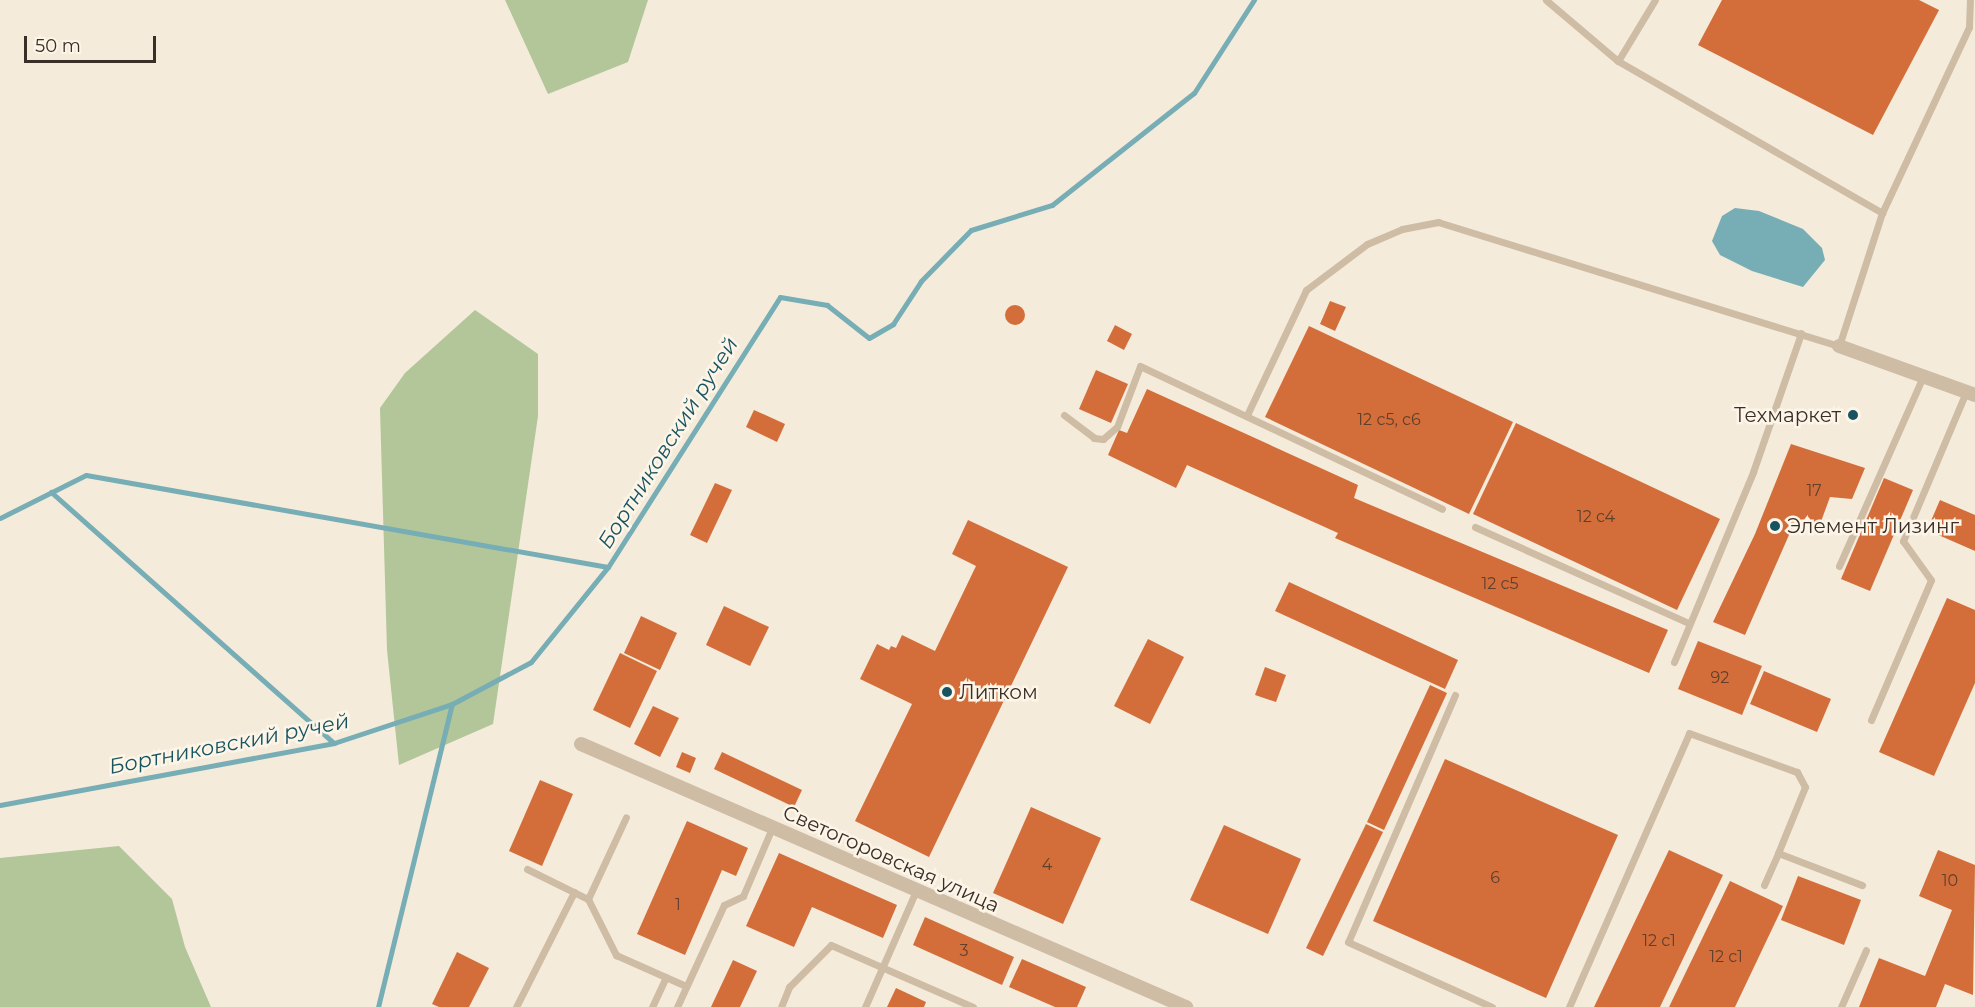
<!DOCTYPE html>
<html>
<head>
<meta charset="utf-8">
<style>
	body { margin:0 }
	#map { position:relative; width:1975px; height:1007px; overflow:hidden; background:#f5ebdb; font-family:Montserrat,sans-serif }
	div>[style] { position:absolute }
	[style*='--x'] { left:calc(var(--x)*1px); top:calc(var(--y)*1px); width:calc(var(--w)*1px); rotate:calc(var(--a)*1deg) }
	.green>* { inset:0; background:#b2c699 }
	.water>* { inset:0; background:#77adb5 }
	.stream>* { height:5px; margin:-2.5px; padding:0 2.5px; transform-origin:2.5px; border-radius:2.5px; background:#77adb5 }
	.building>* { inset:0; background:#d36e3a }
	.round { border-radius:50% }
	.service>* { height:7px; margin:-3.5px; padding:0 3.5px; transform-origin:3.5px; border-radius:3.5px; background:#cebca5 }
	.minor>* { height:14px; margin:-7px; padding:0 7px; transform-origin:7px; border-radius:7px; background:#cebca5 }
	.dots>* { width:16px; height:16px; translate:-50% -50%; box-sizing:border-box; border:3px solid #fcf5e8; border-radius:50% }
	span { translate:-50% -50%; white-space:nowrap; text-align:center; line-height:1.15; -webkit-text-stroke:5px #fcf5e8; paint-order:stroke }
	.number-label { font-size:16px; color:#603f2c }
	.number-label span { -webkit-text-stroke-width:0 }
	.poi-label { font-size:20px; color:#3a2f27 }
	.right { translate:-100% -50%; text-align:right }
	.left { translate:0 -50%; text-align:left }
	.street-label { font-size:20px; color:#3a2f27 }
	.water-label { font-size:21px; color:#185460; font-style:italic }
	.scale { position:absolute; left:24px; top:36px; width:132px; height:27px; box-sizing:border-box; border:3px solid #3a2f27; border-top:0; padding-left:8px; font-size:18px; line-height:21px; white-space:nowrap; color:#3a2f27; -webkit-text-stroke:4px #fcf5e8; paint-order:stroke }
</style>
</head>
<body>
<div id="map">
	<div class="green">
		<div style="clip-path:polygon(505px 0,648px 0,628px 62px,548px 94px)"></div>
		<div style="clip-path:polygon(475px 310px,538px 354px,538px 416px,493px 724px,399px 765px,387px 650px,380px 408px,405px 373px)"></div>
		<div style="clip-path:polygon(119px 846px,172px 899px,185px 947px,211px 1007px,0 1007px,0 858px)"></div>
	</div>
	<div class="water">
		<div style="clip-path:polygon(1735px 208px,1759px 211px,1803px 229px,1822px 248px,1825px 260px,1803px 287px,1752px 271px,1720px 255px,1712px 241px,1722px 216px)"></div>
	</div>
	<div class="stream">
		<div style="--x:51;--y:492;--w:378;--a:41.6"></div>
		<div style="--x:0;--y:518;--w:96;--a:-26.6"></div>
		<div style="--x:86;--y:475;--w:530;--a:10"></div>
		<div style="--x:0;--y:805;--w:340;--a:-10.5"></div>
		<div style="--x:334;--y:743;--w:124;--a:-18.3"></div>
		<div style="--x:452;--y:704;--w:89;--a:-28"></div>
		<div style="--x:531;--y:662;--w:122;--a:-51"></div>
		<div style="--x:608;--y:567;--w:320;--a:-57.5"></div>
		<div style="--x:780;--y:297;--w:48;--a:9.7"></div>
		<div style="--x:827;--y:305;--w:53;--a:38.2"></div>
		<div style="--x:869;--y:338;--w:28;--a:-30"></div>
		<div style="--x:893;--y:324;--w:51;--a:-56.9"></div>
		<div style="--x:921;--y:281;--w:71;--a:-45.6"></div>
		<div style="--x:971;--y:230;--w:85;--a:-17.2"></div>
		<div style="--x:1052;--y:205;--w:181;--a:-38.3"></div>
		<div style="--x:1194;--y:93;--w:111;--a:-57.2"></div>
		<div style="--x:378;--y:1007;--w:312;--a:-76.3"></div>
	</div>
	<div class="building">
		<div style="clip-path:polygon(1722px 0,1919px 0,1939px 10px,1873px 135px,1698px 45px)"></div>
		<div style="clip-path:polygon(1330px 301px,1346px 307px,1335px 331px,1320px 324px)"></div>
		<div class="round" style="left:1005px;top:305px;width:20px;height:20px"></div>
		<div style="clip-path:polygon(1115px 325px,1132px 334px,1124px 350px,1107px 341px)"></div>
		<div style="clip-path:polygon(1309px 326px,1513px 422px,1469px 514px,1265px 417px)"></div>
		<div style="clip-path:polygon(1096px 370px,1128px 384px,1111px 423px,1079px 409px)"></div>
		<div style="clip-path:polygon(1147px 389px,1358px 485px,1354px 498px,1668px 630px,1649px 673px,1335px 538px,1338px 533px,1187px 465px,1176px 488px,1108px 455px,1119px 430px,1127px 433px)"></div>
		<div style="clip-path:polygon(754px 410px,785px 424px,777px 442px,746px 427px)"></div>
		<div style="clip-path:polygon(1516px 423px,1720px 519px,1677px 610px,1473px 514px)"></div>
		<div style="clip-path:polygon(1791px 444px,1865px 468px,1852px 499px,1830px 497px,1819px 527px,1796px 519px,1745px 635px,1713px 622px,1755px 534px)"></div>
		<div style="clip-path:polygon(1884px 478px,1913px 490px,1870px 591px,1841px 579px)"></div>
		<div style="clip-path:polygon(715px 483px,732px 490px,707px 543px,690px 535px)"></div>
		<div style="clip-path:polygon(1940px 500px,1975px 515px,1975px 551px,1927px 530px)"></div>
		<div style="clip-path:polygon(968px 520px,1068px 567px,929px 857px,855px 821px,912px 704px,860px 679px,877px 644px,889px 650px,891px 646px,896px 648px,902px 635px,935px 651px,976px 566px,952px 554px)"></div>
		<div style="clip-path:polygon(1289px 582px,1458px 660px,1445px 689px,1275px 611px)"></div>
		<div style="clip-path:polygon(1947px 598px,1975px 610px,1975px 683px,1934px 776px,1879px 752px)"></div>
		<div style="clip-path:polygon(724px 606px,769px 627px,750px 666px,706px 645px)"></div>
		<div style="clip-path:polygon(641px 616px,677px 633px,660px 670px,624px 653px)"></div>
		<div style="clip-path:polygon(1148px 639px,1184px 657px,1150px 724px,1114px 706px)"></div>
		<div style="clip-path:polygon(1698px 641px,1762px 666px,1742px 715px,1678px 689px)"></div>
		<div style="clip-path:polygon(620px 653px,657px 671px,630px 728px,593px 710px)"></div>
		<div style="clip-path:polygon(1265px 667px,1286px 675px,1276px 702px,1255px 695px)"></div>
		<div style="clip-path:polygon(1764px 671px,1831px 699px,1817px 732px,1750px 704px)"></div>
		<div style="clip-path:polygon(1430px 685px,1447px 693px,1384px 830px,1367px 822px)"></div>
		<div style="clip-path:polygon(653px 706px,679px 718px,660px 757px,634px 744px)"></div>
		<div style="clip-path:polygon(682px 752px,696px 758px,690px 773px,676px 767px)"></div>
		<div style="clip-path:polygon(722px 752px,802px 790px,794px 807px,714px 769px)"></div>
		<div style="clip-path:polygon(1445px 759px,1618px 835px,1546px 998px,1373px 921px)"></div>
		<div style="clip-path:polygon(540px 780px,573px 794px,542px 866px,509px 851px)"></div>
		<div style="clip-path:polygon(1031px 807px,1101px 838px,1063px 924px,993px 893px)"></div>
		<div style="clip-path:polygon(687px 821px,748px 848px,736px 876px,722px 870px,685px 955px,637px 934px)"></div>
		<div style="clip-path:polygon(1366px 824px,1383px 832px,1323px 956px,1306px 948px)"></div>
		<div style="clip-path:polygon(1224px 825px,1301px 859px,1268px 934px,1190px 900px)"></div>
		<div style="clip-path:polygon(1669px 850px,1723px 875px,1660px 1007px,1594px 1007px)"></div>
		<div style="clip-path:polygon(1938px 850px,1975px 865px,1973px 995px,1945px 984px,1936px 1007px,1859px 1007px,1879px 958px,1925px 976px,1952px 910px,1919px 896px)"></div>
		<div style="clip-path:polygon(779px 853px,897px 905px,883px 938px,812px 907px,794px 947px,746px 926px)"></div>
		<div style="clip-path:polygon(1798px 876px,1861px 900px,1844px 945px,1781px 920px)"></div>
		<div style="clip-path:polygon(1730px 881px,1783px 906px,1735px 1007px,1669px 1007px)"></div>
		<div style="clip-path:polygon(925px 917px,1014px 957px,1002px 985px,913px 945px)"></div>
		<div style="clip-path:polygon(457px 952px,489px 968px,469px 1007px,439px 1007px,432px 1004px)"></div>
		<div style="clip-path:polygon(1022px 959px,1086px 987px,1077px 1007px,1055px 1007px,1009px 987px)"></div>
		<div style="clip-path:polygon(733px 960px,757px 971px,740px 1007px,711px 1007px)"></div>
		<div style="clip-path:polygon(896px 988px,926px 1002px,924px 1007px,887px 1007px)"></div>
	</div>
	<div class="service">
		<div style="--x:1546;--y:0;--w:94;--a:40.3"></div>
		<div style="--x:1618;--y:61;--w:305;--a:29.9"></div>
		<div style="--x:1618;--y:61;--w:71;--a:-58.8"></div>
		<div style="--x:1064;--y:415;--w:38;--a:37"></div>
		<div style="--x:1094;--y:438;--w:9;--a:6"></div>
		<div style="--x:1103;--y:439;--w:18;--a:-41"></div>
		<div style="--x:1117;--y:427;--w:65;--a:-69.3"></div>
		<div style="--x:1140;--y:366;--w:334;--a:25.3"></div>
		<div style="--x:1247;--y:415;--w:138;--a:-64.7"></div>
		<div style="--x:1306;--y:290;--w:76;--a:-37"></div>
		<div style="--x:1367;--y:244;--w:38;--a:-23"></div>
		<div style="--x:1402;--y:229;--w:37;--a:-11"></div>
		<div style="--x:1438;--y:222;--w:420;--a:17.2"></div>
		<div style="--x:1839;--y:346;--w:140;--a:-72.1"></div>
		<div style="--x:1882;--y:213;--w:205;--a:-64.9"></div>
		<div style="--x:1969;--y:27;--w:27;--a:-88"></div>
		<div style="--x:1475;--y:527;--w:235;--a:24.2"></div>
		<div style="--x:1839;--y:566;--w:208;--a:-66.1"></div>
		<div style="--x:1674;--y:662;--w:206;--a:-67.4"></div>
		<div style="--x:1753;--y:472;--w:147;--a:-70.9"></div>
		<div style="--x:1455;--y:695;--w:269;--a:113.4"></div>
		<div style="--x:1348;--y:942;--w:158;--a:24.3"></div>
		<div style="--x:1871;--y:720;--w:152;--a:-66.8"></div>
		<div style="--x:1931;--y:580;--w:48;--a:-125.7"></div>
		<div style="--x:1903;--y:541;--w:162;--a:-67.1"></div>
		<div style="--x:527;--y:869;--w:68;--a:26.2"></div>
		<div style="--x:588;--y:899;--w:63;--a:63.4"></div>
		<div style="--x:616;--y:955;--w:77;--a:23.9"></div>
		<div style="--x:1764;--y:885;--w:35;--a:-66"></div>
		<div style="--x:588;--y:899;--w:90;--a:-65.1"></div>
		<div style="--x:516;--y:1007;--w:129;--a:-63.2"></div>
		<div style="--x:652;--y:1007;--w:33;--a:-65"></div>
		<div style="--x:677;--y:1007;--w:112;--a:-65.3"></div>
		<div style="--x:724;--y:905;--w:21;--a:-25"></div>
		<div style="--x:743;--y:896;--w:74;--a:-66.9"></div>
		<div style="--x:781;--y:1007;--w:22;--a:-68"></div>
		<div style="--x:789;--y:987;--w:59;--a:-45"></div>
		<div style="--x:831;--y:945;--w:155;--a:23.6"></div>
		<div style="--x:865;--y:1007;--w:127;--a:-66.3"></div>
		<div style="--x:1569;--y:1007;--w:299;--a:-66.3"></div>
		<div style="--x:1689;--y:733;--w:115;--a:19.9"></div>
		<div style="--x:1797;--y:772;--w:17;--a:62"></div>
		<div style="--x:1805;--y:787;--w:71;--a:112.2"></div>
		<div style="--x:1778;--y:853;--w:90;--a:20.9"></div>
		<div style="--x:1841;--y:1007;--w:62;--a:-66.3"></div>
	</div>
	<div class="minor">
		<div style="--x:1839;--y:346;--w:145;--a:19.8"></div>
		<div style="--x:581;--y:744;--w:660;--a:23.5"></div>
	</div>
	<div class="dots">
		<div style="left:1853px;top:415px;background:#185460"></div>
		<div style="left:1775px;top:526px;background:#185460"></div>
		<div style="left:947px;top:692px;background:#185460"></div>
	</div>
	<div class="number-label">
		<span style="left:1389px;top:420px">12 с5, с6</span>
		<span style="left:1814px;top:491px">17</span>
		<span style="left:1596px;top:517px">12 с4</span>
		<span style="left:1500px;top:584px">12 с5</span>
		<span style="left:1720px;top:678px">92</span>
		<span style="left:1047px;top:865px">4</span>
		<span style="left:1495px;top:878px">6</span>
		<span style="left:1950px;top:881px">10</span>
		<span style="left:678px;top:905px">1</span>
		<span style="left:1659px;top:941px">12 с1</span>
		<span style="left:964px;top:951px">3</span>
		<span style="left:1726px;top:957px">12 с1</span>
	</div>
	<div class="poi-label">
		<span class="right" style="left:1841px;top:415px">Техмаркет</span>
		<span class="left" style="left:1787px;top:526px">Элемент Лизинг</span>
		<span class="left" style="left:959px;top:692px">Литком</span>
	</div>
	<div class="street-label">
		<span style="left:891px;top:859px;rotate:24deg">Светогоровская улица</span>
	</div>
	<div class="water-label">
		<span style="left:668px;top:443px;rotate:-58deg">Бортниковский ручей</span>
		<span style="left:229px;top:744px;rotate:-11deg">Бортниковский ручей</span>
	</div>
	<div class="scale">50 m</div>
</div>
</body>
</html>
